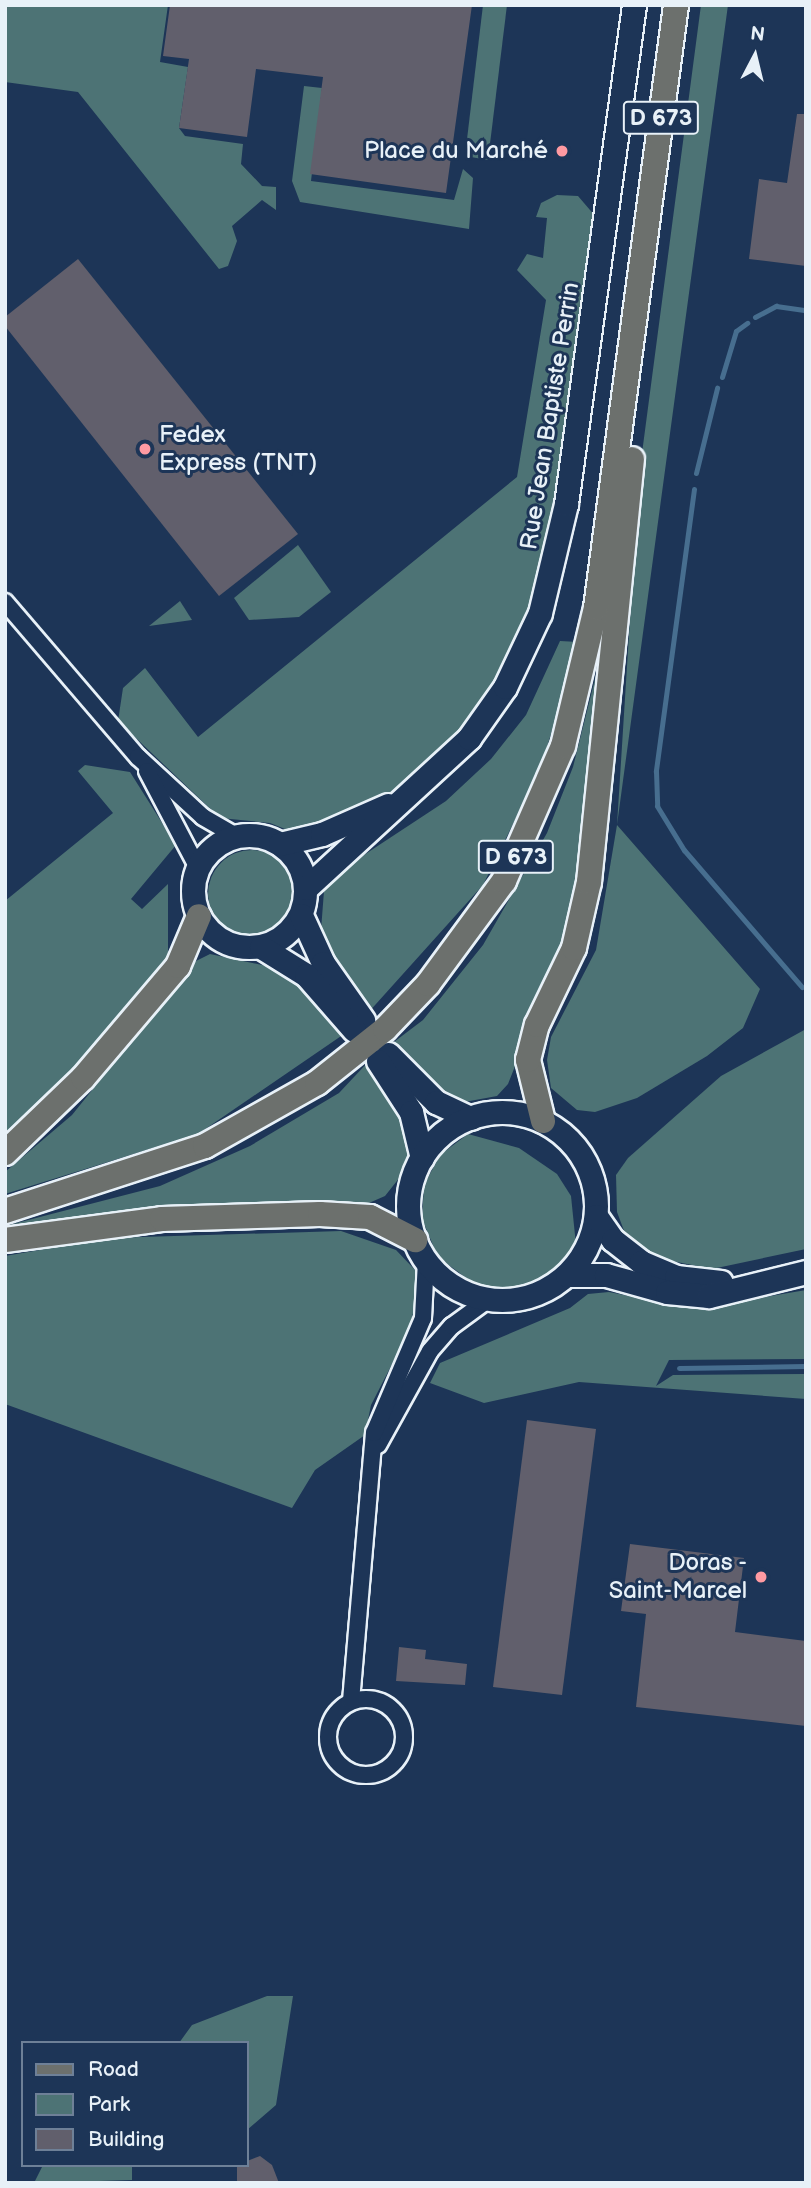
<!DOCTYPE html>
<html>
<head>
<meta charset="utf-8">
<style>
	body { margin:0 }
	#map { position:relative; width:811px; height:2188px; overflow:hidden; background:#1d3557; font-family:"Balsamiq Sans",sans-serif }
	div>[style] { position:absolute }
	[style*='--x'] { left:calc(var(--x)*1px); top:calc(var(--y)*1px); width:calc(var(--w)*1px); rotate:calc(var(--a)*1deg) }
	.green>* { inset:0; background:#4d7375 }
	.round { border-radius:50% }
	.stream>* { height:5px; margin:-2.5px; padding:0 2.5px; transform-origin:2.5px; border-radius:2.5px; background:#476e8f }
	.building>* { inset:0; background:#615f6c }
	.roads { filter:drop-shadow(2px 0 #e8f1f8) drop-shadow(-2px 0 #e8f1f8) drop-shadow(0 2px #e8f1f8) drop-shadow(0 -2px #e8f1f8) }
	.minor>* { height:16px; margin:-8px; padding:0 8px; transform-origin:8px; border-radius:8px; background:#1d3557 }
	.minor>.ring { margin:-8px; padding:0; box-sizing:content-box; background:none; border:16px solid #1d3557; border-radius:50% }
	.secondary>* { height:23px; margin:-11.5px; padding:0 11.5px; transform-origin:11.5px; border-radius:11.5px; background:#1d3557 }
	.secondary>.ring { margin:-11.5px; padding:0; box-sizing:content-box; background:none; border:23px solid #1d3557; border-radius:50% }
	.primary>* { height:24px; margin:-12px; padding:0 12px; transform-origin:12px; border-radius:12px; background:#6c706d }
	.dots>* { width:19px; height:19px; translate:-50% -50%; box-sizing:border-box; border:4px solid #1d3557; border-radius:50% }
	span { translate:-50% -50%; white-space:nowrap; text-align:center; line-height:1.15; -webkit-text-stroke:6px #1d3557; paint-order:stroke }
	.shield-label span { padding:2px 5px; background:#1d3557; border:2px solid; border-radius:5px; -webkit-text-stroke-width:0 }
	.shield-label { font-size:23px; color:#e8f1f8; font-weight:700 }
	.poi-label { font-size:24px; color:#e8f1f8 }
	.right { translate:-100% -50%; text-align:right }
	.left { translate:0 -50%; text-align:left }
	.street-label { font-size:24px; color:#e8f1f8 }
	.frame { position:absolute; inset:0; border:7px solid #e8f1f8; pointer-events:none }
	.legend { position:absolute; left:21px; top:2041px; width:228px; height:126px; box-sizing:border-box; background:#1d3557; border:2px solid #6e8097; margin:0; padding:9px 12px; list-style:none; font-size:21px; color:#e8f1f8 }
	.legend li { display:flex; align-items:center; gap:14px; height:35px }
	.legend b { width:35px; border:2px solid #6e8097 }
	.north { position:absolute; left:720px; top:21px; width:70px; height:70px; -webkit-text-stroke:5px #1d3557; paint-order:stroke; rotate:7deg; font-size:19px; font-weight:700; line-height:28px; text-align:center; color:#e8f1f8 }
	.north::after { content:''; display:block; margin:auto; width:24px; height:32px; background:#e8f1f8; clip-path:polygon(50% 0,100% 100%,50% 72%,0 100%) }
</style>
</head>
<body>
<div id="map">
	<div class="green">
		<div style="clip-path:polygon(5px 5px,168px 5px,160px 62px,188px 67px,179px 128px,185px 136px,243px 144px,241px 164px,262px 186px,276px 187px,276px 210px,262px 200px,232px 226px,237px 241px,228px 266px,219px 269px,78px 92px,5px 82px)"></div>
		<div style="clip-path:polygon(483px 5px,507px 5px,488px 160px,465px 156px)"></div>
		<div style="clip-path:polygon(701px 5px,728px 5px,617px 825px,760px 989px,743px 1028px,707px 1056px,637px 1098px,595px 1112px,577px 1110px,551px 1088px,547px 1060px,551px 1037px,596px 950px,617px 825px,639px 476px)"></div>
		<div style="clip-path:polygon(304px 86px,322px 88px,311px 181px,454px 200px,463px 169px,473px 178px,469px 229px,300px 202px,292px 181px)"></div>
		<div style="clip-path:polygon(557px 195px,578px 196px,596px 217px,553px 533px,513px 654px,470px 727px,383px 800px,290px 831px,270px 823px,220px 818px,118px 721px,123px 688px,145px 668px,198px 737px,517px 477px,546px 300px,517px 270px,527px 254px,543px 258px,547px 218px,536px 217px,541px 203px)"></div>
		<div style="clip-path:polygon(298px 545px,331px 592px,299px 617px,249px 620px,234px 598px)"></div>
		<div style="clip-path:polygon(180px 601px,192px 620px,149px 626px)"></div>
		<div style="clip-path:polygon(560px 641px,578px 642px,563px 696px,540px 769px,483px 885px,367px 1014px,321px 930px,324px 891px,332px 876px,446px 801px,491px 759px,526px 715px)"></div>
		<div style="clip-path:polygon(602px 651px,574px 917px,508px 1084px,497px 1096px,459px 1103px,439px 1094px,390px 1045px,423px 1020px,483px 945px,547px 833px,573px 767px)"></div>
		<div style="clip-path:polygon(85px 765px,130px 772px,176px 845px,131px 899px,142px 909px,168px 884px,168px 956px,158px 977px,71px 1083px,5px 1142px,5px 901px,113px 813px,78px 771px)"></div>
		<div class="round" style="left:208px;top:850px;width:88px;height:88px"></div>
		<div style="clip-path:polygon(210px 954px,290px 971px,347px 1032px,198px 1134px,5px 1194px,5px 1172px,72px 1115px,196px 961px)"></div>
		<div style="clip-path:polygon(806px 1029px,806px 1249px,712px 1269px,652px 1257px,626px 1236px,617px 1212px,616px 1175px,628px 1158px,721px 1076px)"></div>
		<div style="clip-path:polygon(369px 1061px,413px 1138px,404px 1172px,385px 1196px,362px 1206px,5px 1232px,5px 1226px,160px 1186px,250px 1146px,339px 1093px)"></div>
		<div style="clip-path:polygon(468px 1134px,519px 1148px,557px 1174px,571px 1196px,576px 1245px,548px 1278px,501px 1290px,477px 1286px,438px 1257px,422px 1219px,424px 1185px,440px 1155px)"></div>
		<div style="clip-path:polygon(341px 1231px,396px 1250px,416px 1271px,418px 1294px,408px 1333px,371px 1405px,365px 1435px,315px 1470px,292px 1508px,5px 1404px,5px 1256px,109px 1238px)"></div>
		<div style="clip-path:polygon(806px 1290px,806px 1359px,669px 1360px,656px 1386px,673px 1375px,806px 1374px,806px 1399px,579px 1382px,484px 1403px,430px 1383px,440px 1363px,570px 1308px,588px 1294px,609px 1292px,695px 1309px)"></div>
		<div style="clip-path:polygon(267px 1996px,293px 1996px,276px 2105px,247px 2130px,247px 2043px,179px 2043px,192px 2025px)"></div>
		<div style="clip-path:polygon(43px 2165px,132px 2165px,132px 2180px,34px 2183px)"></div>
	</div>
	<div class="stream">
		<div style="--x:755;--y:317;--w:24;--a:-28"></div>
		<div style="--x:776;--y:306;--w:30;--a:8"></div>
		<div style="--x:722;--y:377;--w:48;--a:-73.1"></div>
		<div style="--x:736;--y:331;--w:14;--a:-36"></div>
		<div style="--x:696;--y:473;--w:88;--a:-76.1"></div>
		<div style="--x:694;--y:489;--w:285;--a:97.7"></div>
		<div style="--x:656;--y:771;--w:35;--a:88"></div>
		<div style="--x:657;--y:806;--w:52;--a:58.5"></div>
		<div style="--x:684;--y:850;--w:181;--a:49.3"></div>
		<div style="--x:679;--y:1368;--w:127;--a:-0.9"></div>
	</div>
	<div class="building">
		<div style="clip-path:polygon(170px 5px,472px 5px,446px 193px,310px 174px,323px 77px,256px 69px,247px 137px,179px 128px,189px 59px,163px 56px)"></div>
		<div style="clip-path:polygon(797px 114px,806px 114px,806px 266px,749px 259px,759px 179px,787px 183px)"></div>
		<div style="clip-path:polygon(78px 259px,298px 534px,219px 596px,5px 326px,5px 317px)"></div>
		<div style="clip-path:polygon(527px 1420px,596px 1429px,562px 1695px,493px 1687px)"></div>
		<div style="clip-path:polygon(630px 1544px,744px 1558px,735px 1632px,806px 1641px,806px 1726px,636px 1707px,646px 1614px,621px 1611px)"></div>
		<div style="clip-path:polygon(399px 1647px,426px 1650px,425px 1659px,467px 1664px,465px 1685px,396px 1681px)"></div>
		<div style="clip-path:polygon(260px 2156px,272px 2165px,279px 2183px,237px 2183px,237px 2165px)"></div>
	</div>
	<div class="roads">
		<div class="minor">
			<div style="--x:5;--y:602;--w:204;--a:49.4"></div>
			<div style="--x:138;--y:757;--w:88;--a:42.7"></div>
			<div style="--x:203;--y:817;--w:39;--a:30"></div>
			<div style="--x:147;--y:771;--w:110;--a:62.3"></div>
			<div style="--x:378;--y:1445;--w:107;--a:-61"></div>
			<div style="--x:430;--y:1351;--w:33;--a:-49"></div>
			<div style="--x:452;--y:1326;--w:46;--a:-36.1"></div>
			<div class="ring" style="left:328px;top:1699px;width:60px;height:60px"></div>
			<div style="--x:351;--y:1701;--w:269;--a:-85.1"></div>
			<div style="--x:374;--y:1433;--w:125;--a:-66.9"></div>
			<div style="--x:423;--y:1318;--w:57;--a:-87"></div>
		</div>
		<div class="secondary">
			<div class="ring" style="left:193px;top:835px;width:89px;height:89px"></div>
			<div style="--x:280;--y:844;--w:43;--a:-13.4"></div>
			<div style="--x:322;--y:834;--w:72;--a:-23.7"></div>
			<div style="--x:306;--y:888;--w:222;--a:-42.6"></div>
			<div style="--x:469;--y:738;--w:62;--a:-54.8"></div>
			<div style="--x:505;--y:687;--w:82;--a:-64.7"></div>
			<div style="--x:540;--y:613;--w:112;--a:-76.6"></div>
			<div style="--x:566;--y:504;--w:504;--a:-82.24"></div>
			<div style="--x:301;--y:915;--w:53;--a:65.4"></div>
			<div style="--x:323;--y:963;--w:70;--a:54.9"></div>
			<div style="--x:261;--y:947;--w:53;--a:31.9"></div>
			<div style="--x:306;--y:975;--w:73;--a:48.9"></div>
			<div style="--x:388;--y:1054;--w:68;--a:45"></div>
			<div style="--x:436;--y:1102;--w:38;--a:25"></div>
			<div style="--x:378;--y:1061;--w:61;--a:57.1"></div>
			<div style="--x:411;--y:1112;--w:47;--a:76.6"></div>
			<div class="ring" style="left:408px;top:1112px;width:165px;height:165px"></div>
			<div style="--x:596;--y:1216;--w:29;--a:55"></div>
			<div style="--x:613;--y:1240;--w:36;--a:38"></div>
			<div style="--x:641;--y:1262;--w:38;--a:23"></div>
			<div style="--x:676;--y:1277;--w:45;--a:6.3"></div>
			<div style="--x:567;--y:1275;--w:39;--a:0"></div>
			<div style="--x:606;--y:1275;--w:63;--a:15.6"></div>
			<div style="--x:667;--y:1292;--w:42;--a:5.4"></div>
			<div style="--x:709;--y:1296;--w:100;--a:-13.9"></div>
		</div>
		<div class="primary">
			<div style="--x:543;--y:1121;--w:63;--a:-103.8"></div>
			<div style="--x:528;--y:1060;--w:36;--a:-76"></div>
			<div style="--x:537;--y:1025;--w:85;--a:-64.3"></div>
			<div style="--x:574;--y:948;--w:68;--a:-77.2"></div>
			<div style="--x:589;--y:882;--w:425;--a:-84.2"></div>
			<div style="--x:5;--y:1153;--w:108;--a:-43.9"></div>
			<div style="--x:83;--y:1078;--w:147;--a:-49.7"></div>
			<div style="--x:178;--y:966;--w:54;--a:-67.2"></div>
			<div style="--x:5;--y:1211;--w:210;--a:-18"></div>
			<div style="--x:205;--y:1146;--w:129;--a:-29.4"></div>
			<div style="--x:317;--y:1083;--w:87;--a:-38.5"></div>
			<div style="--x:385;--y:1029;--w:62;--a:-46.3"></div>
			<div style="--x:428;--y:984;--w:128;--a:-53.6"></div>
			<div style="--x:504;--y:881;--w:147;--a:-66.4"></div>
			<div style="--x:563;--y:746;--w:142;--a:-76.6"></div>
			<div style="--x:596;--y:608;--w:608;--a:-82.44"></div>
			<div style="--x:5;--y:1240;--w:158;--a:-7.6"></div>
			<div style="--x:162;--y:1219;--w:158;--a:-1.8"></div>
			<div style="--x:320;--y:1214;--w:50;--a:3.4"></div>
			<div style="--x:370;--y:1217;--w:51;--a:27.1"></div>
		</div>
	</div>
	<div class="dots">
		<div style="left:562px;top:151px;background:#ff9aa2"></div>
		<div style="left:145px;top:449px;background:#ff9aa2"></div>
		<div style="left:761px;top:1577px;background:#ff9aa2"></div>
	</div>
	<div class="shield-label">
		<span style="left:661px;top:118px">D 673</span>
		<span style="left:516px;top:857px">D 673</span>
	</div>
	<div class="poi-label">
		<span class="right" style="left:548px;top:151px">Place du Marché</span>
		<span class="left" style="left:159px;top:449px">Fedex<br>Express (TNT)</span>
		<span class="right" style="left:747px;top:1577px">Doras -<br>Saint-Marcel</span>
	</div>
	<div class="street-label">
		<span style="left:550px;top:416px;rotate:-81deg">Rue Jean Baptiste Perrin</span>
	</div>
	<div class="frame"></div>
	<ul class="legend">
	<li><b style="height:9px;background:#6c706d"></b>Road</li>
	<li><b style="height:19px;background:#4d7375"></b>Park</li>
	<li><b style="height:19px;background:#615f6c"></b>Building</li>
	</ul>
	<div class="north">N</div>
</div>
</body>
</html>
